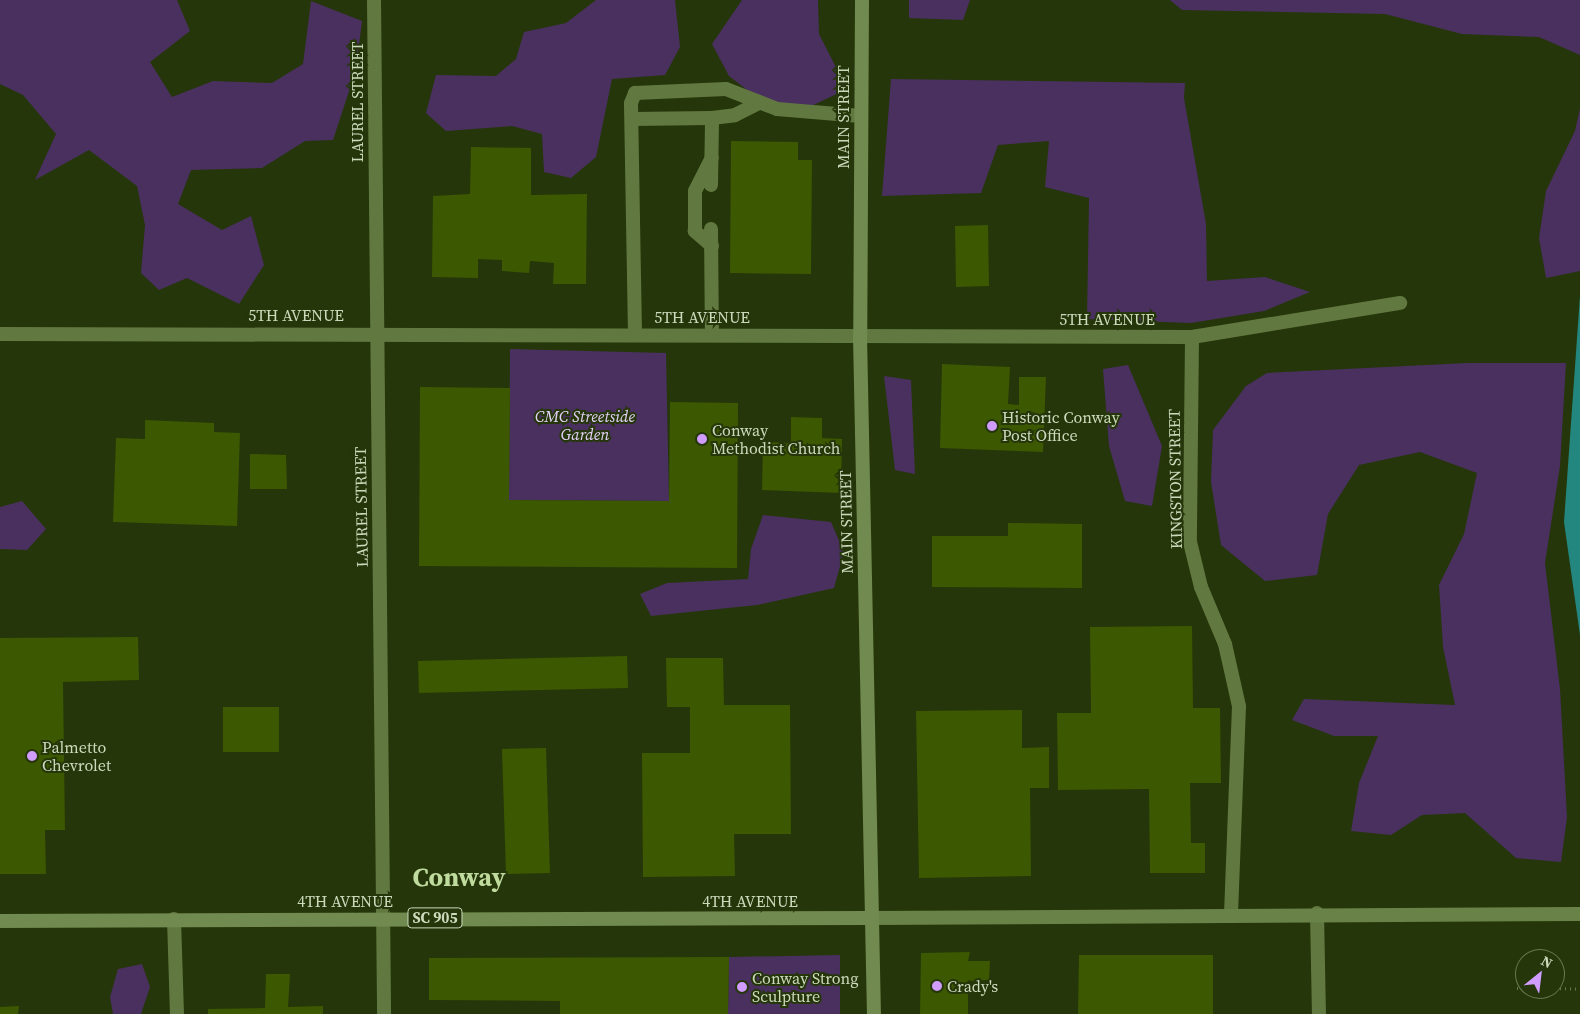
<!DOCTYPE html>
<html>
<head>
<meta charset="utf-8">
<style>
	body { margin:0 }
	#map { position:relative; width:1580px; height:1014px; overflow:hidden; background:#25360a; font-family:"Source Serif 4",serif }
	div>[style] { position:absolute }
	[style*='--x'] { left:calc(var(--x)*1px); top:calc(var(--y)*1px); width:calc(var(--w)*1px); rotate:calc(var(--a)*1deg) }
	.green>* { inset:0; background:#49305f }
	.water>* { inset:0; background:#238780 }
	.building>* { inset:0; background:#3c5800 }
	.path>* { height:3px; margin-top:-1.5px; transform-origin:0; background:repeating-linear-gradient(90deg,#66764f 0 1px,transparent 0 5px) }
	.service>* { height:14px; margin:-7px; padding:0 7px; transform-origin:7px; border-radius:7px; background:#617940 }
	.minor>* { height:14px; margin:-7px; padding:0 7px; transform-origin:7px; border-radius:7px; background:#617940 }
	.secondary>* { height:14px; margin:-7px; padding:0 7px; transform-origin:7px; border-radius:7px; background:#698248 }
	.primary>* { height:14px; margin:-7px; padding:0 7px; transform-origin:7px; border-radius:7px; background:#718a4f }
	.dots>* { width:14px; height:14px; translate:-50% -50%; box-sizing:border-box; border:2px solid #25360a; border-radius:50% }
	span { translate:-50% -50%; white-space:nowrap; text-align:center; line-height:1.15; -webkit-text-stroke:4px #25360a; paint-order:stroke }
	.shield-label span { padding:1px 4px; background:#25360a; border:1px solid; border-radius:4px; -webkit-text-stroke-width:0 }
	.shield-label { font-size:15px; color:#ccdabc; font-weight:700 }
	.street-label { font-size:16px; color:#ccdabc }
	.park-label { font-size:16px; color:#e3d0f7; font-style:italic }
	.poi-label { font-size:16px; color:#ccdabc }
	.left { translate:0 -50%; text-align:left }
	.town-label { font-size:26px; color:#c0db9e; font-weight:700 }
	.north { position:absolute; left:1515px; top:949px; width:50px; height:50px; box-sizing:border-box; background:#25360a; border:1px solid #687851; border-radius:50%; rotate:29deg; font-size:14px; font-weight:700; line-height:20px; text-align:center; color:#ccdabc }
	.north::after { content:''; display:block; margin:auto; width:18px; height:22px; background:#d09dfe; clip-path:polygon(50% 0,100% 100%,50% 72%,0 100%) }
</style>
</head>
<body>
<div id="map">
	<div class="green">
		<div style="clip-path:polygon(0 0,177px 0,190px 31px,150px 62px,172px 97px,213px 81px,272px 83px,303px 64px,311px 1px,362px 21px,356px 70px,333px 140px,305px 141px,262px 168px,191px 170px,178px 204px,222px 230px,251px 216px,264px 265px,239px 304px,187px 278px,159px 290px,141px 273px,145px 225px,137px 186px,89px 150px,35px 180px,56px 134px,23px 95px,0 84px)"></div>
		<div style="clip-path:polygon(596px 0,675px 0,680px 47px,665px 75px,612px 79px,596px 157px,571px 178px,544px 172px,542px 134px,512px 126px,446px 131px,426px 113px,436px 75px,496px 76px,516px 59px,524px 32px,566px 23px)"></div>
		<div style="clip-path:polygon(742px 0,818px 0,819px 34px,847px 89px,805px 109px,773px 110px,729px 76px,712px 44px)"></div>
		<div style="clip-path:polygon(909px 0,970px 0,963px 20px,909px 18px)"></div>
		<div style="clip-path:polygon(1170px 0,1580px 0,1580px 55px,1539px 37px,1462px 34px,1385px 14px,1182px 10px)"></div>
		<div style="clip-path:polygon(891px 79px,1185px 83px,1184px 98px,1206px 224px,1207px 281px,1265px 277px,1310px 292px,1264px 311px,1191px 323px,1087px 319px,1089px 198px,1045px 187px,1049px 141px,998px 145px,981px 193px,882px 196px)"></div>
		<div style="clip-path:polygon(1580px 108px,1580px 271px,1546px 278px,1539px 238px,1546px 191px,1575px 131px)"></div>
		<div style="clip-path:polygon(510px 349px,666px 353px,669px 501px,509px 500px)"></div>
		<div style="clip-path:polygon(1467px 363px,1566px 363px,1560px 466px,1545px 563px,1560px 689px,1567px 817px,1561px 862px,1516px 858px,1465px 813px,1422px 815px,1391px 835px,1351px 831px,1359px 783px,1378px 736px,1334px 736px,1292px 720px,1304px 699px,1455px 705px,1443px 647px,1439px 585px,1464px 534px,1477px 473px,1420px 452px,1359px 465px,1328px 514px,1317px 575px,1265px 581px,1221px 545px,1211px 482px,1213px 430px,1246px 386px,1267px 373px)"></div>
		<div style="clip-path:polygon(1128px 365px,1162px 446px,1152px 506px,1125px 501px,1109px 446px,1103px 369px)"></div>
		<div style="clip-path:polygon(884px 376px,911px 380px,915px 474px,895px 470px)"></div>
		<div style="clip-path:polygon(22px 501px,46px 529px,27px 550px,0 549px,0 507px)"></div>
		<div style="clip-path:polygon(763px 515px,831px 522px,844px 552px,834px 588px,757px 605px,651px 616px,640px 594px,667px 583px,748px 579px,751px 549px)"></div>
		<div style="clip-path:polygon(840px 955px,840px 1014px,728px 1014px,729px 957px)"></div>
		<div style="clip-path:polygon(142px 964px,150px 987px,141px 1014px,113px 1014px,110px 997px,118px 969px)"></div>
	</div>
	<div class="water">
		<div style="clip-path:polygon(1580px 296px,1580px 635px,1564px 522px)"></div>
	</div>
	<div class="building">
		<div style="clip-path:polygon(731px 141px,798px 142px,798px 160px,812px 160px,811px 274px,730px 273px)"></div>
		<div style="clip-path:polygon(471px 147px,531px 148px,531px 195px,587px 194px,586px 284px,553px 284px,554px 263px,530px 261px,529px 273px,502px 271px,502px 260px,478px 259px,478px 278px,432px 277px,433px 196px,470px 194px)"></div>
		<div style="clip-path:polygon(988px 225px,989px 286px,956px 287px,955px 226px)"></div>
		<div style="clip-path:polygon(942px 364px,1010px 367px,1008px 404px,1019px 405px,1019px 377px,1046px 377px,1043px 452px,940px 448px)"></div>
		<div style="clip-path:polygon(420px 387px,510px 388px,509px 500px,669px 501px,670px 402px,738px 403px,737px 568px,419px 566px)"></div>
		<div style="clip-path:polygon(791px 417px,822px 418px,822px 438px,842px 439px,841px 493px,762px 490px,763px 442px,791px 443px)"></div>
		<div style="clip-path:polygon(145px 420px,214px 423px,214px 432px,240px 433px,237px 526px,113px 522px,116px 438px,145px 439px)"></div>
		<div style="clip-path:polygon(250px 454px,286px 455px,287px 489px,250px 489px)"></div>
		<div style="clip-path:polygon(1008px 523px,1082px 524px,1082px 588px,932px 587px,932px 536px,1008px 536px)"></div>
		<div style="clip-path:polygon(1192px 626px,1193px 708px,1220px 708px,1221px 783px,1190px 783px,1191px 843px,1205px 843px,1205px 873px,1150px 873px,1149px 789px,1058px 790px,1057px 713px,1091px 713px,1090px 627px)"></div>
		<div style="clip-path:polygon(138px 637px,139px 680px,63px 682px,65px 830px,45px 830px,46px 874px,0 874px,0 638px)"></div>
		<div style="clip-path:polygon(627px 656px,628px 688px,419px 693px,418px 661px)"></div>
		<div style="clip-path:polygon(666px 658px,723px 658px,724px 705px,790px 705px,791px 834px,734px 834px,735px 876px,643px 877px,642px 753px,690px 753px,690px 707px,667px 707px)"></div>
		<div style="clip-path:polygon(223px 707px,279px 707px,279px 752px,223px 752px)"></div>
		<div style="clip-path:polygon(1022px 710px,1022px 748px,1049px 747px,1049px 788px,1030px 788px,1031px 876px,919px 878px,916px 711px)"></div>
		<div style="clip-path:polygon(546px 748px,550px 873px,506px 874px,502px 749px)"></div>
		<div style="clip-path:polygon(970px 952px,968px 961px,990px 961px,989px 980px,968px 981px,968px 1014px,920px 1014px,921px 953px)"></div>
		<div style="clip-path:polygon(1079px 955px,1213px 955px,1213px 1014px,1078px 1014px)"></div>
		<div style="clip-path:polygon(729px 957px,728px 1014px,560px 1014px,560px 1001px,429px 1000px,429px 958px)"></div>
		<div style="clip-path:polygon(266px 974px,290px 974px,288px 1007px,323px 1006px,323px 1014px,208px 1014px,208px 1009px,265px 1008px)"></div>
		<div style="clip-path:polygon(19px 1006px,18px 1014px,0 1014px,0 1007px)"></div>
	</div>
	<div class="path">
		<div style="--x:1517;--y:988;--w:8;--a:0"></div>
		<div style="--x:1555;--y:988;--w:25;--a:2"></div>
	</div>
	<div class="service">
		<div style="--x:632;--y:119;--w:80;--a:-0.7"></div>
		<div style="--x:712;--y:118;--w:23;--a:-7"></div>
		<div style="--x:735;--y:115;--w:25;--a:-27"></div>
		<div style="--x:711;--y:185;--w:67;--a:-89.1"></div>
		<div style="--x:711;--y:229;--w:105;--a:89.5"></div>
		<div style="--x:712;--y:246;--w:23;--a:-139"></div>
		<div style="--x:695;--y:231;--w:40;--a:-90"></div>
		<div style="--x:695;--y:191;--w:37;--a:-63"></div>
		<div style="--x:635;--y:334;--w:231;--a:-91"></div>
		<div style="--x:631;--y:103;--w:11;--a:-68"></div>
		<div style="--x:635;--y:93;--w:91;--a:-2.5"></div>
		<div style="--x:726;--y:89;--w:55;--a:21.4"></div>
		<div style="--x:777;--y:109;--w:84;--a:4.8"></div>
		<div style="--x:174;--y:919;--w:95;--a:88.2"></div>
	</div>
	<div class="minor">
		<div style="--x:374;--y:0;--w:1014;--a:89.43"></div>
		<div style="--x:0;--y:334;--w:1192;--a:0.14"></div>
		<div style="--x:1192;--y:337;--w:211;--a:-9.3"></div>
		<div style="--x:1192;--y:337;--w:205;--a:90.6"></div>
		<div style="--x:1190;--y:542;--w:46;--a:76.3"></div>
		<div style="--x:1201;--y:587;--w:62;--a:67.2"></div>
		<div style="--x:1225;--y:644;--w:64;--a:77.3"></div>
		<div style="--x:1239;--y:706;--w:207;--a:92.2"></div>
		<div style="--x:1317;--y:913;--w:101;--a:88.9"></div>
	</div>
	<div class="secondary">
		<div style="--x:871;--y:918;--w:709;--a:-0.32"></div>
	</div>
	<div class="primary">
		<div style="--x:862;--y:0;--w:336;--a:90.3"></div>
		<div style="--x:860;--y:336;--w:678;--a:88.82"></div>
		<div style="--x:0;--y:921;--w:871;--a:-0.2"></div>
	</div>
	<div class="dots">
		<div style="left:992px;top:426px;background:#d09dfe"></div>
		<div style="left:702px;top:439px;background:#d09dfe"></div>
		<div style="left:32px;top:756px;background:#d09dfe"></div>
		<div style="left:937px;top:986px;background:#d09dfe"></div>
		<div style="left:742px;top:987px;background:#d09dfe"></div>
	</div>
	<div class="shield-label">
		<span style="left:435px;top:918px">SC 905</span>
	</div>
	<div class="street-label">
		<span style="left:357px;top:102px;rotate:-90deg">LAUREL STREET</span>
		<span style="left:843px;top:117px;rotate:-90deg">MAIN STREET</span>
		<span style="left:296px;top:315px">5TH AVENUE</span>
		<span style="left:702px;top:317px">5TH AVENUE</span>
		<span style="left:1107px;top:319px">5TH AVENUE</span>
		<span style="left:1175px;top:479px;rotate:-91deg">KINGSTON STREET</span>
		<span style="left:361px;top:507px;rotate:-91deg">LAUREL STREET</span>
		<span style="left:846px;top:522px;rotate:-91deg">MAIN STREET</span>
		<span style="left:345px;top:901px">4TH AVENUE</span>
		<span style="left:750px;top:901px">4TH AVENUE</span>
	</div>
	<div class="park-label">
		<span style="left:585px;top:425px">CMC Streetside<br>Garden</span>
	</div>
	<div class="poi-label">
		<span class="left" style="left:1002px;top:426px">Historic Conway<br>Post Office</span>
		<span class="left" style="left:712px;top:439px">Conway<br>Methodist Church</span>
		<span class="left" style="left:42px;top:756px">Palmetto<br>Chevrolet</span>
		<span class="left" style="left:752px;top:987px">Conway Strong<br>Sculpture</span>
		<span class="left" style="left:947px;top:986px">Crady's</span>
	</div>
	<div class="town-label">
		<span style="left:459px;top:878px">Conway</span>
	</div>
	<div class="north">N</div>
</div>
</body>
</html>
